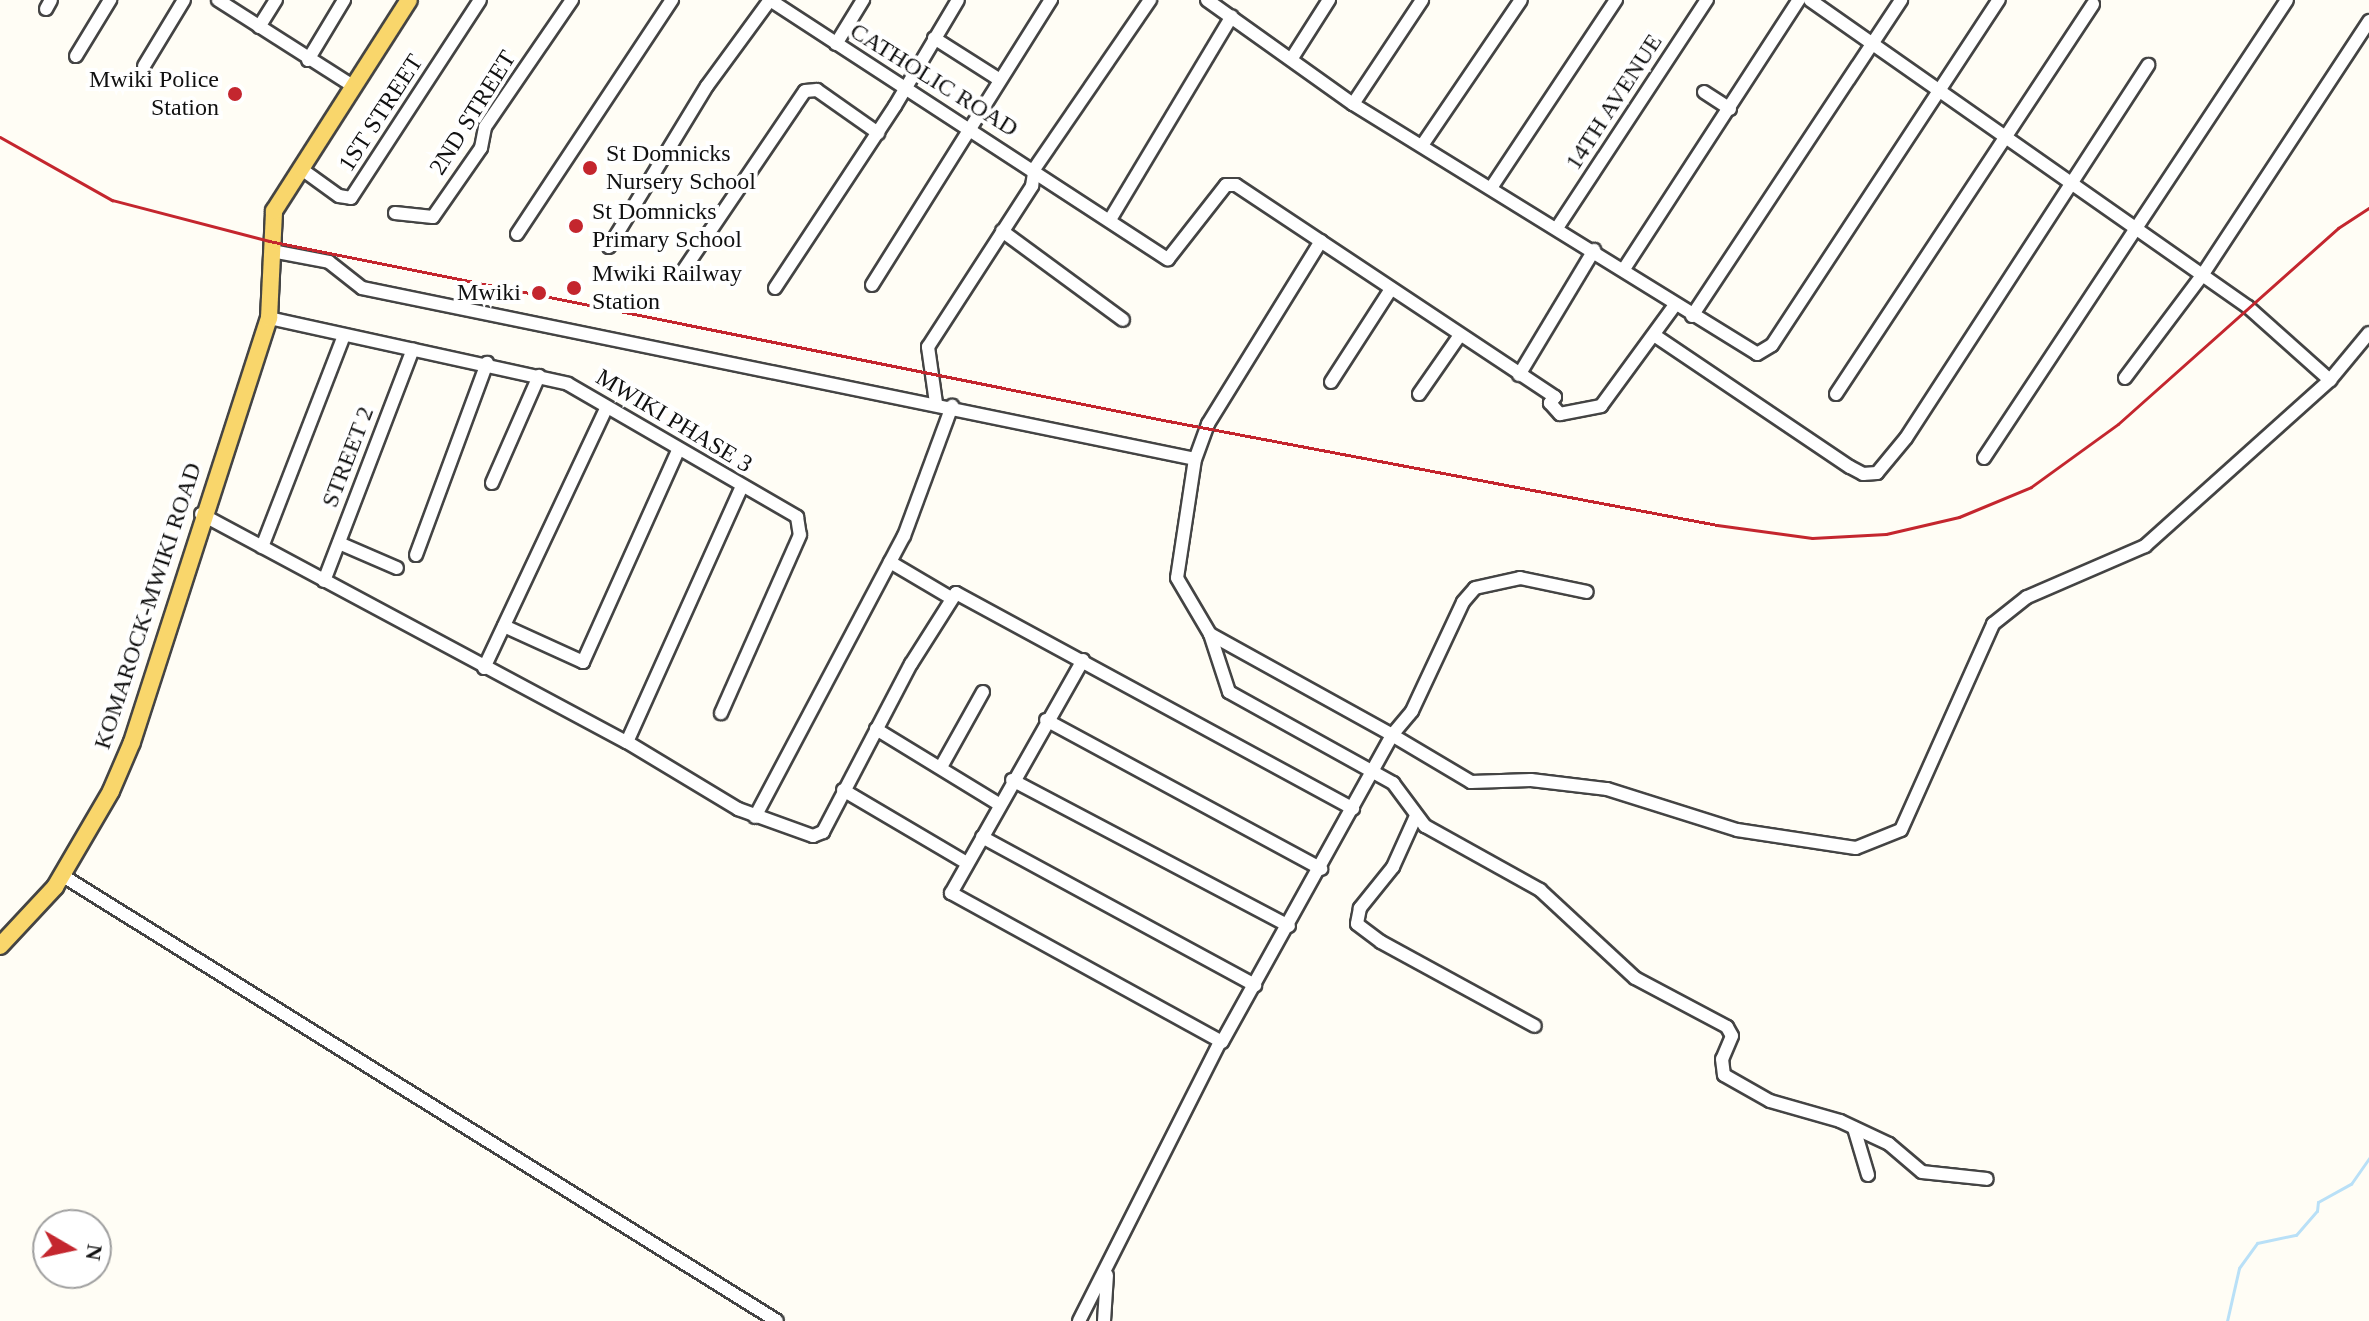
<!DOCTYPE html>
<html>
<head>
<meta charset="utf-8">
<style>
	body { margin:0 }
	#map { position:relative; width:2369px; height:1321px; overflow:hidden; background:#fffdf5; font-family:"Times New Roman",serif }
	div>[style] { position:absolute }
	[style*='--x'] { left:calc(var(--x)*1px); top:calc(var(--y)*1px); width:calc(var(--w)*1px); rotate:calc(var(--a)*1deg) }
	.stream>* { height:3px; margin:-1.5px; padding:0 1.5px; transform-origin:1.5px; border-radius:1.5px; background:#b9e0f7 }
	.roads { filter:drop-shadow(2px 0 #444) drop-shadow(-2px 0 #444) drop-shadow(0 2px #444) drop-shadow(0 -2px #444) }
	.minor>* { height:12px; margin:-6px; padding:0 6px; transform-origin:6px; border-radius:6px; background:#fff }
	.major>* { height:16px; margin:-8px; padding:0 8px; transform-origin:8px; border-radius:8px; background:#f9d66b }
	.rail>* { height:3px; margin:-1.5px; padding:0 1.5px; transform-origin:1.5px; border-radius:1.5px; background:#c4262e }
	.dots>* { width:22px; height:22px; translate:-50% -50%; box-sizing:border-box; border:4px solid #fff; border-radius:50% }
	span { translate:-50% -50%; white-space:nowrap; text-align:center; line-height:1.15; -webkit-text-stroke:8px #fff; paint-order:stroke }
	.poi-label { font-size:24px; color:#111 }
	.right { translate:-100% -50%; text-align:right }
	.left { translate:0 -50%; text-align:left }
	.street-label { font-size:24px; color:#111 }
	.north { position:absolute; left:32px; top:1209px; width:80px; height:80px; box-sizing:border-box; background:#fff; border:2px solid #a0a0a0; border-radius:50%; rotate:99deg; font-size:22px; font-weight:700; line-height:32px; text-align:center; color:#111 }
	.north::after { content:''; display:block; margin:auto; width:28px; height:36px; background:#c4262e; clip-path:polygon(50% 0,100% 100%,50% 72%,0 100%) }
</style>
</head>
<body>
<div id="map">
	<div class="stream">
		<div style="--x:2227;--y:1321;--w:54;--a:-77.2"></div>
		<div style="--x:2239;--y:1268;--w:31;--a:-54"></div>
		<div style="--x:2257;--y:1243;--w:40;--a:-12"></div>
		<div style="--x:2296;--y:1235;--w:32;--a:-49"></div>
		<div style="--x:2317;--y:1211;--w:9;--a:-84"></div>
		<div style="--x:2318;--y:1202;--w:38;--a:-29"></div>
		<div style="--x:2351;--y:1184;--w:32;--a:-55"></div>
	</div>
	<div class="roads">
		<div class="minor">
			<div style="--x:218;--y:0;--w:160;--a:32.5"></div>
			<div style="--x:770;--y:0;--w:475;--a:33.1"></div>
			<div style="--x:1168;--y:259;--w:94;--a:-51.9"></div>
			<div style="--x:1226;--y:185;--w:10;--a:0"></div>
			<div style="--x:1236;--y:185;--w:383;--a:33.6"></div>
			<div style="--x:1555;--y:397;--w:8;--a:130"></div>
			<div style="--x:1550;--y:403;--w:15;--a:48"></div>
			<div style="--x:1560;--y:414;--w:42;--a:-11"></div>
			<div style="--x:1601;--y:406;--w:125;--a:-53.8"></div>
			<div style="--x:1207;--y:0;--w:179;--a:35.5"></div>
			<div style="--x:1353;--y:104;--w:475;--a:31.7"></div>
			<div style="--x:1757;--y:354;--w:17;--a:-31"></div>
			<div style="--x:1772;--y:345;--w:413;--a:-56.7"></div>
			<div style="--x:1810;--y:0;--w:535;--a:35.03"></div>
			<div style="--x:2248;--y:307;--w:110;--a:41.7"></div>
			<div style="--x:46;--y:9;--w:10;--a:-61"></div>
			<div style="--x:259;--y:27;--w:32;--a:-58"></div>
			<div style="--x:934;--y:38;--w:78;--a:32.5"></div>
			<div style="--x:836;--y:44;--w:52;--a:-58.5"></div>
			<div style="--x:76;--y:56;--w:66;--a:-58.7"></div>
			<div style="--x:1292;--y:58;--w:69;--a:-57.5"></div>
			<div style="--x:308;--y:60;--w:70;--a:-59"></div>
			<div style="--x:144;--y:66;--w:77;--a:-58.8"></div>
			<div style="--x:1704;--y:92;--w:31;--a:33"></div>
			<div style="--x:1353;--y:104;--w:125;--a:-56.4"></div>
			<div style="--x:1423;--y:144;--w:174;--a:-55.8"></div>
			<div style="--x:300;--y:168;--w:48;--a:35.7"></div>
			<div style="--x:339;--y:196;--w:12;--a:9"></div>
			<div style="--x:351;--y:198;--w:236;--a:-56.9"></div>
			<div style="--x:1491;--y:188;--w:226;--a:-56.4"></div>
			<div style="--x:395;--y:213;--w:38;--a:6"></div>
			<div style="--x:433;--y:217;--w:84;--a:-55.2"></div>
			<div style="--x:481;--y:148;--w:21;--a:-79"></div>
			<div style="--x:485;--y:127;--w:154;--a:-55.6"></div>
			<div style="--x:1111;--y:218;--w:235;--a:-59.1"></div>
			<div style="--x:1557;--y:228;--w:273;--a:-56.7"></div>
			<div style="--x:1002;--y:231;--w:150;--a:36.3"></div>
			<div style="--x:517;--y:234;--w:281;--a:-56.5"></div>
			<div style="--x:1321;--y:241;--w:215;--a:121.7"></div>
			<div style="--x:1208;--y:424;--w:37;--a:110"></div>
			<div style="--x:1195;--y:459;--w:120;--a:98.6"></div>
			<div style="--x:1177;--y:578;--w:65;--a:59.5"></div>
			<div style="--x:1210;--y:634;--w:61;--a:71.9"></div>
			<div style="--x:1229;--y:692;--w:188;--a:29"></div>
			<div style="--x:1393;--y:783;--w:54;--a:53.3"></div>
			<div style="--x:1425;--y:826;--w:132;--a:29.1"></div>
			<div style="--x:1540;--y:890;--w:129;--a:42.8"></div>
			<div style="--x:1635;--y:978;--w:104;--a:28"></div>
			<div style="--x:1727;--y:1027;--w:10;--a:61"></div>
			<div style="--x:1732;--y:1036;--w:25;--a:113"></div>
			<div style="--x:1722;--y:1059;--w:16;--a:83"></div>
			<div style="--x:1724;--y:1075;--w:53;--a:29.5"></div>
			<div style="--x:1770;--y:1101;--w:73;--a:15.9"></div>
			<div style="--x:1840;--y:1121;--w:54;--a:25.1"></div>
			<div style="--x:1889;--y:1144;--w:43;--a:40.3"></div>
			<div style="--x:1922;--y:1172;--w:65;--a:6.1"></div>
			<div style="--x:609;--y:247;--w:188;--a:-58.7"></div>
			<div style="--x:707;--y:86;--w:107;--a:-53.8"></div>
			<div style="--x:272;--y:251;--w:58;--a:10.9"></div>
			<div style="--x:329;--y:262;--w:42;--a:38.2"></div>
			<div style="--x:362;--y:288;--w:850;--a:11.6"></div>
			<div style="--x:1624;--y:269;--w:321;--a:-57"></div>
			<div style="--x:683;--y:271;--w:217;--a:-55.9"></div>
			<div style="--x:805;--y:91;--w:12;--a:-5"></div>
			<div style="--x:817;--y:90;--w:75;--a:35.2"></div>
			<div style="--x:872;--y:285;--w:337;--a:-57.9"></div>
			<div style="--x:775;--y:288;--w:218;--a:-56.6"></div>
			<div style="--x:895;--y:106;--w:123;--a:-59.3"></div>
			<div style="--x:1692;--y:316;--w:379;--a:-56.5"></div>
			<div style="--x:269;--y:318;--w:306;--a:12.4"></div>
			<div style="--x:568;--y:384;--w:265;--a:30.1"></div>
			<div style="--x:797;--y:517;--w:18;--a:81"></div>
			<div style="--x:800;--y:535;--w:195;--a:113.9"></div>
			<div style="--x:1654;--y:335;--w:236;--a:34"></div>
			<div style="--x:1850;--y:467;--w:15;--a:28"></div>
			<div style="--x:1863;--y:474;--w:14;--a:-4"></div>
			<div style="--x:1877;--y:473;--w:45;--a:-50.4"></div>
			<div style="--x:1906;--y:438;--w:445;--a:-57"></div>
			<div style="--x:1519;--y:375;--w:146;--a:-59"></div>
			<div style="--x:2125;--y:378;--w:130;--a:-53.1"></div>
			<div style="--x:2203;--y:274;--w:303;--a:-56.7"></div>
			<div style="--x:1331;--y:382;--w:111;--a:-57.2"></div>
			<div style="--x:1419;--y:394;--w:72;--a:-55.2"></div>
			<div style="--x:1836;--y:394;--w:467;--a:-56.6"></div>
			<div style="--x:936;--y:403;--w:57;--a:-98.1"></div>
			<div style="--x:928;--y:347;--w:192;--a:-57.1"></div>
			<div style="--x:1032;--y:186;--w:18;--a:-81"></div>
			<div style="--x:1035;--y:168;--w:204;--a:-55.6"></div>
			<div style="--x:1984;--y:458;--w:549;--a:-56.51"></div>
			<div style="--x:492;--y:483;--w:117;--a:-66.3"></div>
			<div style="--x:201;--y:514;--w:483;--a:28.2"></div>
			<div style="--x:627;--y:742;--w:130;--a:31.1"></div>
			<div style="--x:738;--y:809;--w:80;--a:19.8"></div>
			<div style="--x:813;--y:836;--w:11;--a:-22"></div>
			<div style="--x:823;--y:832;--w:190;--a:-62.4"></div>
			<div style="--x:911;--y:664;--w:84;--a:-57.6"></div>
			<div style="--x:956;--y:593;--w:452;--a:28.5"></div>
			<div style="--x:339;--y:543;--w:63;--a:23.3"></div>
			<div style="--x:262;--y:547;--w:226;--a:-68.8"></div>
			<div style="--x:416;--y:555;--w:205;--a:-69.7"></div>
			<div style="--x:890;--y:562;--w:71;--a:30.5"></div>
			<div style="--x:324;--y:581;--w:248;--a:-69"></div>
			<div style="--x:504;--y:626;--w:87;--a:24.5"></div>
			<div style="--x:583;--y:662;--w:231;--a:-65.8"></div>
			<div style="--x:1210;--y:634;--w:208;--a:29"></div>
			<div style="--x:1392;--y:735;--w:31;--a:-50"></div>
			<div style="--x:1412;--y:711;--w:120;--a:-64.9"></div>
			<div style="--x:1463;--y:602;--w:18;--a:-49"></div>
			<div style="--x:1475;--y:588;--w:46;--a:-12.5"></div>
			<div style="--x:1520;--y:578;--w:68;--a:11.8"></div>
			<div style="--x:1083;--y:660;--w:268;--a:119.5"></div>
			<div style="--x:951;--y:893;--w:309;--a:28.8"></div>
			<div style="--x:1222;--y:1042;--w:351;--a:-61"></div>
			<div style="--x:1392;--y:735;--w:92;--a:30.7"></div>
			<div style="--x:1471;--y:782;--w:60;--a:-1.9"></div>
			<div style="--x:1531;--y:780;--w:77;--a:6.8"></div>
			<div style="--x:1607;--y:789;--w:136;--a:17.5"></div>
			<div style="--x:1737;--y:830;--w:120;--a:8.6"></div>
			<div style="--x:1856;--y:848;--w:48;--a:-21.8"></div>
			<div style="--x:1901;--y:830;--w:226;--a:-65.9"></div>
			<div style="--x:1993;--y:624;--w:43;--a:-38.5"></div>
			<div style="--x:2027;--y:597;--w:129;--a:-23.4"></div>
			<div style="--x:2145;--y:546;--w:249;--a:-41.9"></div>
			<div style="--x:2330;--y:380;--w:61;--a:-50.3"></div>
			<div style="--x:484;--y:668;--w:286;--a:-64.8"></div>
			<div style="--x:1046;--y:720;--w:313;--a:28.4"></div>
			<div style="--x:876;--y:729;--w:144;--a:31.4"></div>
			<div style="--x:627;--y:742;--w:278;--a:-65.8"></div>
			<div style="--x:941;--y:767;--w:86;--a:-60.8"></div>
			<div style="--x:1012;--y:780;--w:313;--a:27.8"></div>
			<div style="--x:843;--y:790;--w:144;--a:30.5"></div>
			<div style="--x:1416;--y:816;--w:56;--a:114.3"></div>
			<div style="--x:1393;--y:867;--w:53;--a:128.8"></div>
			<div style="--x:1360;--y:908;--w:16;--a:101"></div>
			<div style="--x:1357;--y:924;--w:30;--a:37"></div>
			<div style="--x:1381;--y:942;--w:175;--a:28.6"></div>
			<div style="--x:755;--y:817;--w:318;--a:-62.1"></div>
			<div style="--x:904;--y:536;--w:139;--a:-69.7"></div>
			<div style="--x:982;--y:837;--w:311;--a:28.5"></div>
			<div style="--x:63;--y:876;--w:841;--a:31.93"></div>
			<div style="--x:1854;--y:1128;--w:49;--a:73.4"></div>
			<div style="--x:1079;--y:1321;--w:313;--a:-63.2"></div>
			<div style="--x:1104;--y:1321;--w:46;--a:-86.3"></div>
		</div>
		<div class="major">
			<div style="--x:0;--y:946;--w:81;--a:-47"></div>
			<div style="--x:55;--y:887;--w:111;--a:-59.7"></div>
			<div style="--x:111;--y:791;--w:53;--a:-66.8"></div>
			<div style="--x:132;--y:742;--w:446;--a:-72.1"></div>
			<div style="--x:269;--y:318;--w:107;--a:-87.3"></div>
			<div style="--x:274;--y:211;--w:250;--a:-57.4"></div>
		</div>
	</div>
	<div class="rail">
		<div style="--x:0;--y:137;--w:129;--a:29.4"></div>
		<div style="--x:112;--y:200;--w:162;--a:14.6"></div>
		<div style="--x:269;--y:241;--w:912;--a:11.32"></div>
		<div style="--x:1163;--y:420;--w:564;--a:10.73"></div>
		<div style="--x:1717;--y:525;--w:96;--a:7.8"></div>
		<div style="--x:1812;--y:538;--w:74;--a:-3.1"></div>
		<div style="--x:1886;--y:534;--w:75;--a:-13.1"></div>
		<div style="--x:1959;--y:517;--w:78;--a:-22.6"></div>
		<div style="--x:2031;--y:487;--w:107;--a:-35.9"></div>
		<div style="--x:2118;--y:424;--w:295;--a:-41.7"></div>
		<div style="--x:2338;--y:228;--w:37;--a:-33"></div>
	</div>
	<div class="dots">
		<div style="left:235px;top:94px;background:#c4262e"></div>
		<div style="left:590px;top:168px;background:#c4262e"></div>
		<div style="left:576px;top:226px;background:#c4262e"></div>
		<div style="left:574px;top:288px;background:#c4262e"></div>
		<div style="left:539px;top:293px;background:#c4262e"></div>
	</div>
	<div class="poi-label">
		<span class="right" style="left:219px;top:94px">Mwiki Police<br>Station</span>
		<span class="left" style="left:606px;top:168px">St Domnicks<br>Nursery School</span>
		<span class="left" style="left:592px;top:226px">St Domnicks<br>Primary School</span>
		<span class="left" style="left:592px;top:288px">Mwiki Railway<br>Station</span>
		<span class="right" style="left:521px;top:293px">Mwiki</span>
	</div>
	<div class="street-label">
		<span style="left:934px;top:80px;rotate:32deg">CATHOLIC ROAD</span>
		<span style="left:1614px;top:102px;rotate:-57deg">14TH AVENUE</span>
		<span style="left:381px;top:113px;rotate:-57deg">1ST STREET</span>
		<span style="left:473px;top:113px;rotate:-58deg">2ND STREET</span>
		<span style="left:674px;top:421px;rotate:31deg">MWIKI PHASE 3</span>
		<span style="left:348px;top:457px;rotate:-69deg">STREET 2</span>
		<span style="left:148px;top:606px;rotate:-72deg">KOMAROCK-MWIKI ROAD</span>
	</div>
	<div class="north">N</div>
</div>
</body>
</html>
